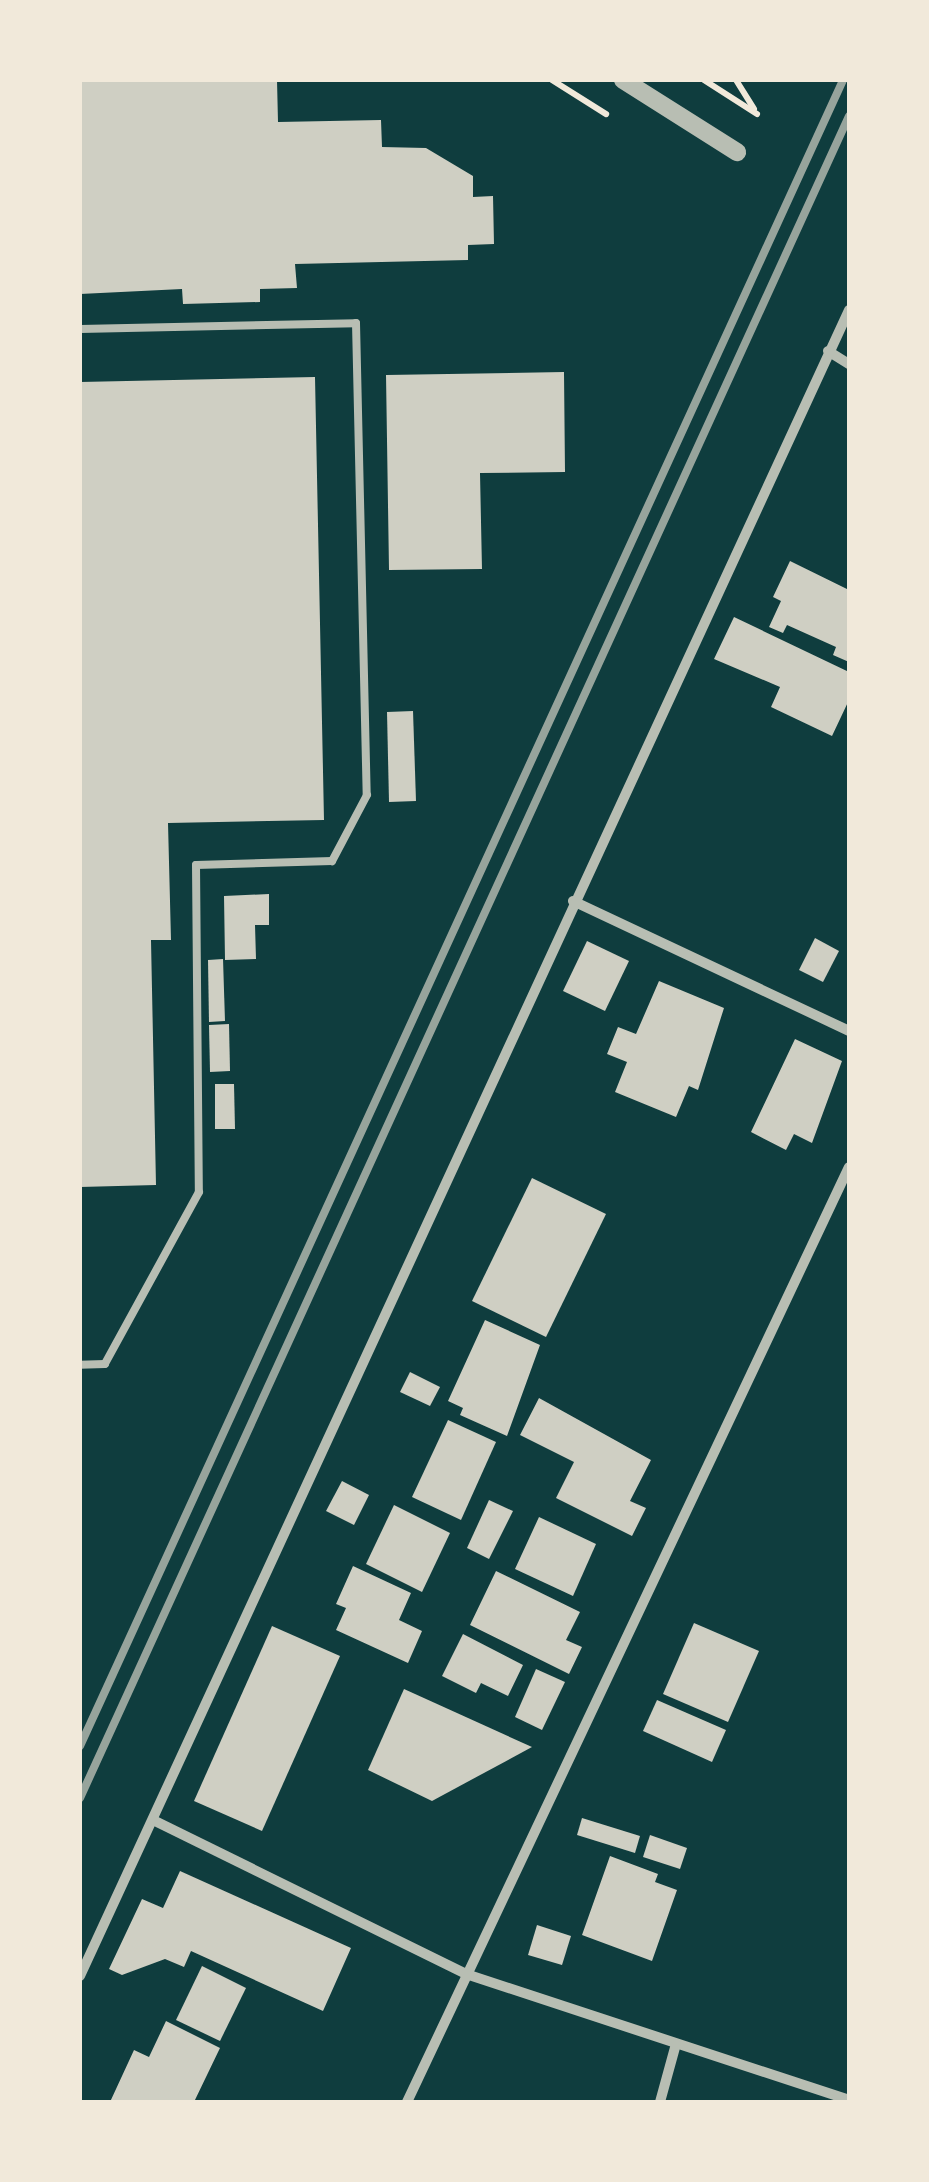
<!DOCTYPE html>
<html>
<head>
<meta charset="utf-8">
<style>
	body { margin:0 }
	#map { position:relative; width:929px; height:2182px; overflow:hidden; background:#0f3d3e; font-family:Lato,sans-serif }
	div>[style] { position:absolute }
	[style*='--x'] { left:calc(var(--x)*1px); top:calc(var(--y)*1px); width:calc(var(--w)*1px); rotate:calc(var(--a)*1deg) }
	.building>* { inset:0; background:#cfcfc3 }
	.path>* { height:6px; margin:-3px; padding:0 3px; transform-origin:3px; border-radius:3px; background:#f1e9da }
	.service>* { height:8px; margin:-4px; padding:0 4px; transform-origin:4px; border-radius:4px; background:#b8beb3 }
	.minor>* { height:10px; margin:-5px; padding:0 5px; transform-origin:5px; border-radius:5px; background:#b8beb3 }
	.tertiary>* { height:18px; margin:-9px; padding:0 9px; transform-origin:9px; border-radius:9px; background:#b8beb3 }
	.rail>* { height:8px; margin:-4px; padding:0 4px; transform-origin:4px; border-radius:4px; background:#97a49c }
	span { translate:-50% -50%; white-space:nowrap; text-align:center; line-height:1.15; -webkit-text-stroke:8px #f1e9da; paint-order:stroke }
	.frame { position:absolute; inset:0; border:82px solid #f1e9da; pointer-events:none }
</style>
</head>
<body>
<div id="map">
	<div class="building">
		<div style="clip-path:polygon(80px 80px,277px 80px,278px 122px,381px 120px,382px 147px,426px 148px,473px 176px,473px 197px,493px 196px,494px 244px,468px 245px,468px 260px,295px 264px,297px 288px,260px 289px,260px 302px,183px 304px,182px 289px,80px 294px)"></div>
		<div style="clip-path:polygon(564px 372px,565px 472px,480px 473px,482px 569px,389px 570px,386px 375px)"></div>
		<div style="clip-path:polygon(315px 377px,324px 820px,168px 823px,171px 940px,151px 940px,156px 1185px,80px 1187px,80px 382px)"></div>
		<div style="clip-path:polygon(790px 561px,849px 590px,849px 662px,833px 655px,836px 647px,787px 625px,783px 633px,769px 627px,781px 601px,773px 597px)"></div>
		<div style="clip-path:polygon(734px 617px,849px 672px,849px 700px,832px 736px,771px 707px,780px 687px,714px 659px)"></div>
		<div style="clip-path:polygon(413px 711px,416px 801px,389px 802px,387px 712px)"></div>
		<div style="clip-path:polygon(269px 894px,269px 925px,255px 925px,256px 959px,225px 960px,224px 896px)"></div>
		<div style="clip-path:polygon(815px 938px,839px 951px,823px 982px,799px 970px)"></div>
		<div style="clip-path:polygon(587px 941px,629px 961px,605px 1011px,563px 991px)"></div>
		<div style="clip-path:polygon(223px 959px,225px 1021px,209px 1022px,208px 960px)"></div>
		<div style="clip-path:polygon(659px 981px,724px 1008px,698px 1090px,689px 1086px,676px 1117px,615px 1092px,627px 1062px,607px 1054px,618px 1027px,636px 1034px)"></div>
		<div style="clip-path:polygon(229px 1024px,230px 1071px,210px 1072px,209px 1025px)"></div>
		<div style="clip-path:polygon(795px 1039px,842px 1061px,812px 1143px,794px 1134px,786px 1150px,751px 1132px)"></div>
		<div style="clip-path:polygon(215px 1084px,234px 1084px,235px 1129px,215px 1129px)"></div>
		<div style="clip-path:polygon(532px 1178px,606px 1214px,546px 1337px,472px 1301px)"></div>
		<div style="clip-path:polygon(485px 1320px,540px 1345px,507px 1436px,460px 1415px,463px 1408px,448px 1401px)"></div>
		<div style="clip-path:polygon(410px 1372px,440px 1387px,430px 1406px,400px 1392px)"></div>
		<div style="clip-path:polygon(539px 1398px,651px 1460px,630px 1501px,646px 1508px,632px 1536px,556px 1498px,574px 1462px,520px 1435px)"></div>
		<div style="clip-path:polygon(448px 1420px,496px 1442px,461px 1520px,412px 1497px)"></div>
		<div style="clip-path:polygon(342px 1481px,369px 1495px,354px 1525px,326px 1511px)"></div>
		<div style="clip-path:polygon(489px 1500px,513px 1511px,489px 1559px,467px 1548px)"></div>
		<div style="clip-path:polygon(394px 1505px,450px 1533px,422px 1592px,366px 1564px)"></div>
		<div style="clip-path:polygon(539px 1517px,596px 1544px,573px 1596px,515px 1569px)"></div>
		<div style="clip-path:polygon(353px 1566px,411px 1593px,399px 1620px,422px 1631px,408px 1663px,336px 1630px,346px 1608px,336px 1604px)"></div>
		<div style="clip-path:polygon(496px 1571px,580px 1612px,566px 1640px,582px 1647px,569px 1674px,470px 1625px)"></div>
		<div style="clip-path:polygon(694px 1623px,759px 1651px,728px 1722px,663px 1694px)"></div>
		<div style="clip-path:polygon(272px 1626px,340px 1656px,262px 1831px,194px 1801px)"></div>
		<div style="clip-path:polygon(463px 1634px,523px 1665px,508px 1696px,481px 1683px,476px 1693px,442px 1676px)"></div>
		<div style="clip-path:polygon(536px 1669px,565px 1682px,542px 1730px,515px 1717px)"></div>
		<div style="clip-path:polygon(404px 1689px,532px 1747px,432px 1801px,368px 1770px)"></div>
		<div style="clip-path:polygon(657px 1700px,726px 1730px,712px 1762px,643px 1731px)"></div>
		<div style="clip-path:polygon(582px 1818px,640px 1836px,635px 1853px,577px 1835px)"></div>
		<div style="clip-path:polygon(650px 1835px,687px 1848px,680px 1869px,643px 1857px)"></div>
		<div style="clip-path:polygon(610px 1856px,658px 1874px,655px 1882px,677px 1890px,652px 1961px,582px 1935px)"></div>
		<div style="clip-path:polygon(180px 1871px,351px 1948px,323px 2011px,191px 1951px,184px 1967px,165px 1959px,122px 1975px,109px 1969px,142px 1899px,163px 1908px)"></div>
		<div style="clip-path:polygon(537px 1925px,571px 1936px,562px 1965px,528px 1955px)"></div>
		<div style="clip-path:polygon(202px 1966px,246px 1988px,220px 2041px,176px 2020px)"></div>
		<div style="clip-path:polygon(166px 2021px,220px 2048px,194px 2102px,110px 2102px,134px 2050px,149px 2057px)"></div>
	</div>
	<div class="path">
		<div style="--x:552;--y:80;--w:64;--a:32.2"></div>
		<div style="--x:704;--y:80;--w:63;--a:32.7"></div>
		<div style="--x:736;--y:80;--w:34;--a:58"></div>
	</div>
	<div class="service">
		<div style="--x:80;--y:329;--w:276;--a:-1.2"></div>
		<div style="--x:356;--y:323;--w:472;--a:88.7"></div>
		<div style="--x:367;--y:795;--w:75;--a:117.9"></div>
		<div style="--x:332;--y:861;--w:136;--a:178.3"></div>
		<div style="--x:196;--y:865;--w:327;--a:89.5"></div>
		<div style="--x:199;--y:1192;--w:196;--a:118.7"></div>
		<div style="--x:105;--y:1364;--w:25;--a:178"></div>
	</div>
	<div class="minor">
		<div style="--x:828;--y:351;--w:25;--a:32"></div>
		<div style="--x:573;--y:901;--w:305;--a:25.2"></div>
		<div style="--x:153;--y:1820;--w:349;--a:26.2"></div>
		<div style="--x:466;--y:1974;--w:403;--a:18.2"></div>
		<div style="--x:80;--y:1976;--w:1835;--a:-65.22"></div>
		<div style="--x:407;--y:2102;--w:1034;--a:-64.7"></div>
		<div style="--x:660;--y:2102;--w:60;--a:-74.6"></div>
	</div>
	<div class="tertiary">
		<div style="--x:623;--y:80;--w:135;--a:32.3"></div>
	</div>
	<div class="rail">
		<div style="--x:80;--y:1746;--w:1832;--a:-65.39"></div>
		<div style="--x:80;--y:1798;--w:1849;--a:-65.43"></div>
	</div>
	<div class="frame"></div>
</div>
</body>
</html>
